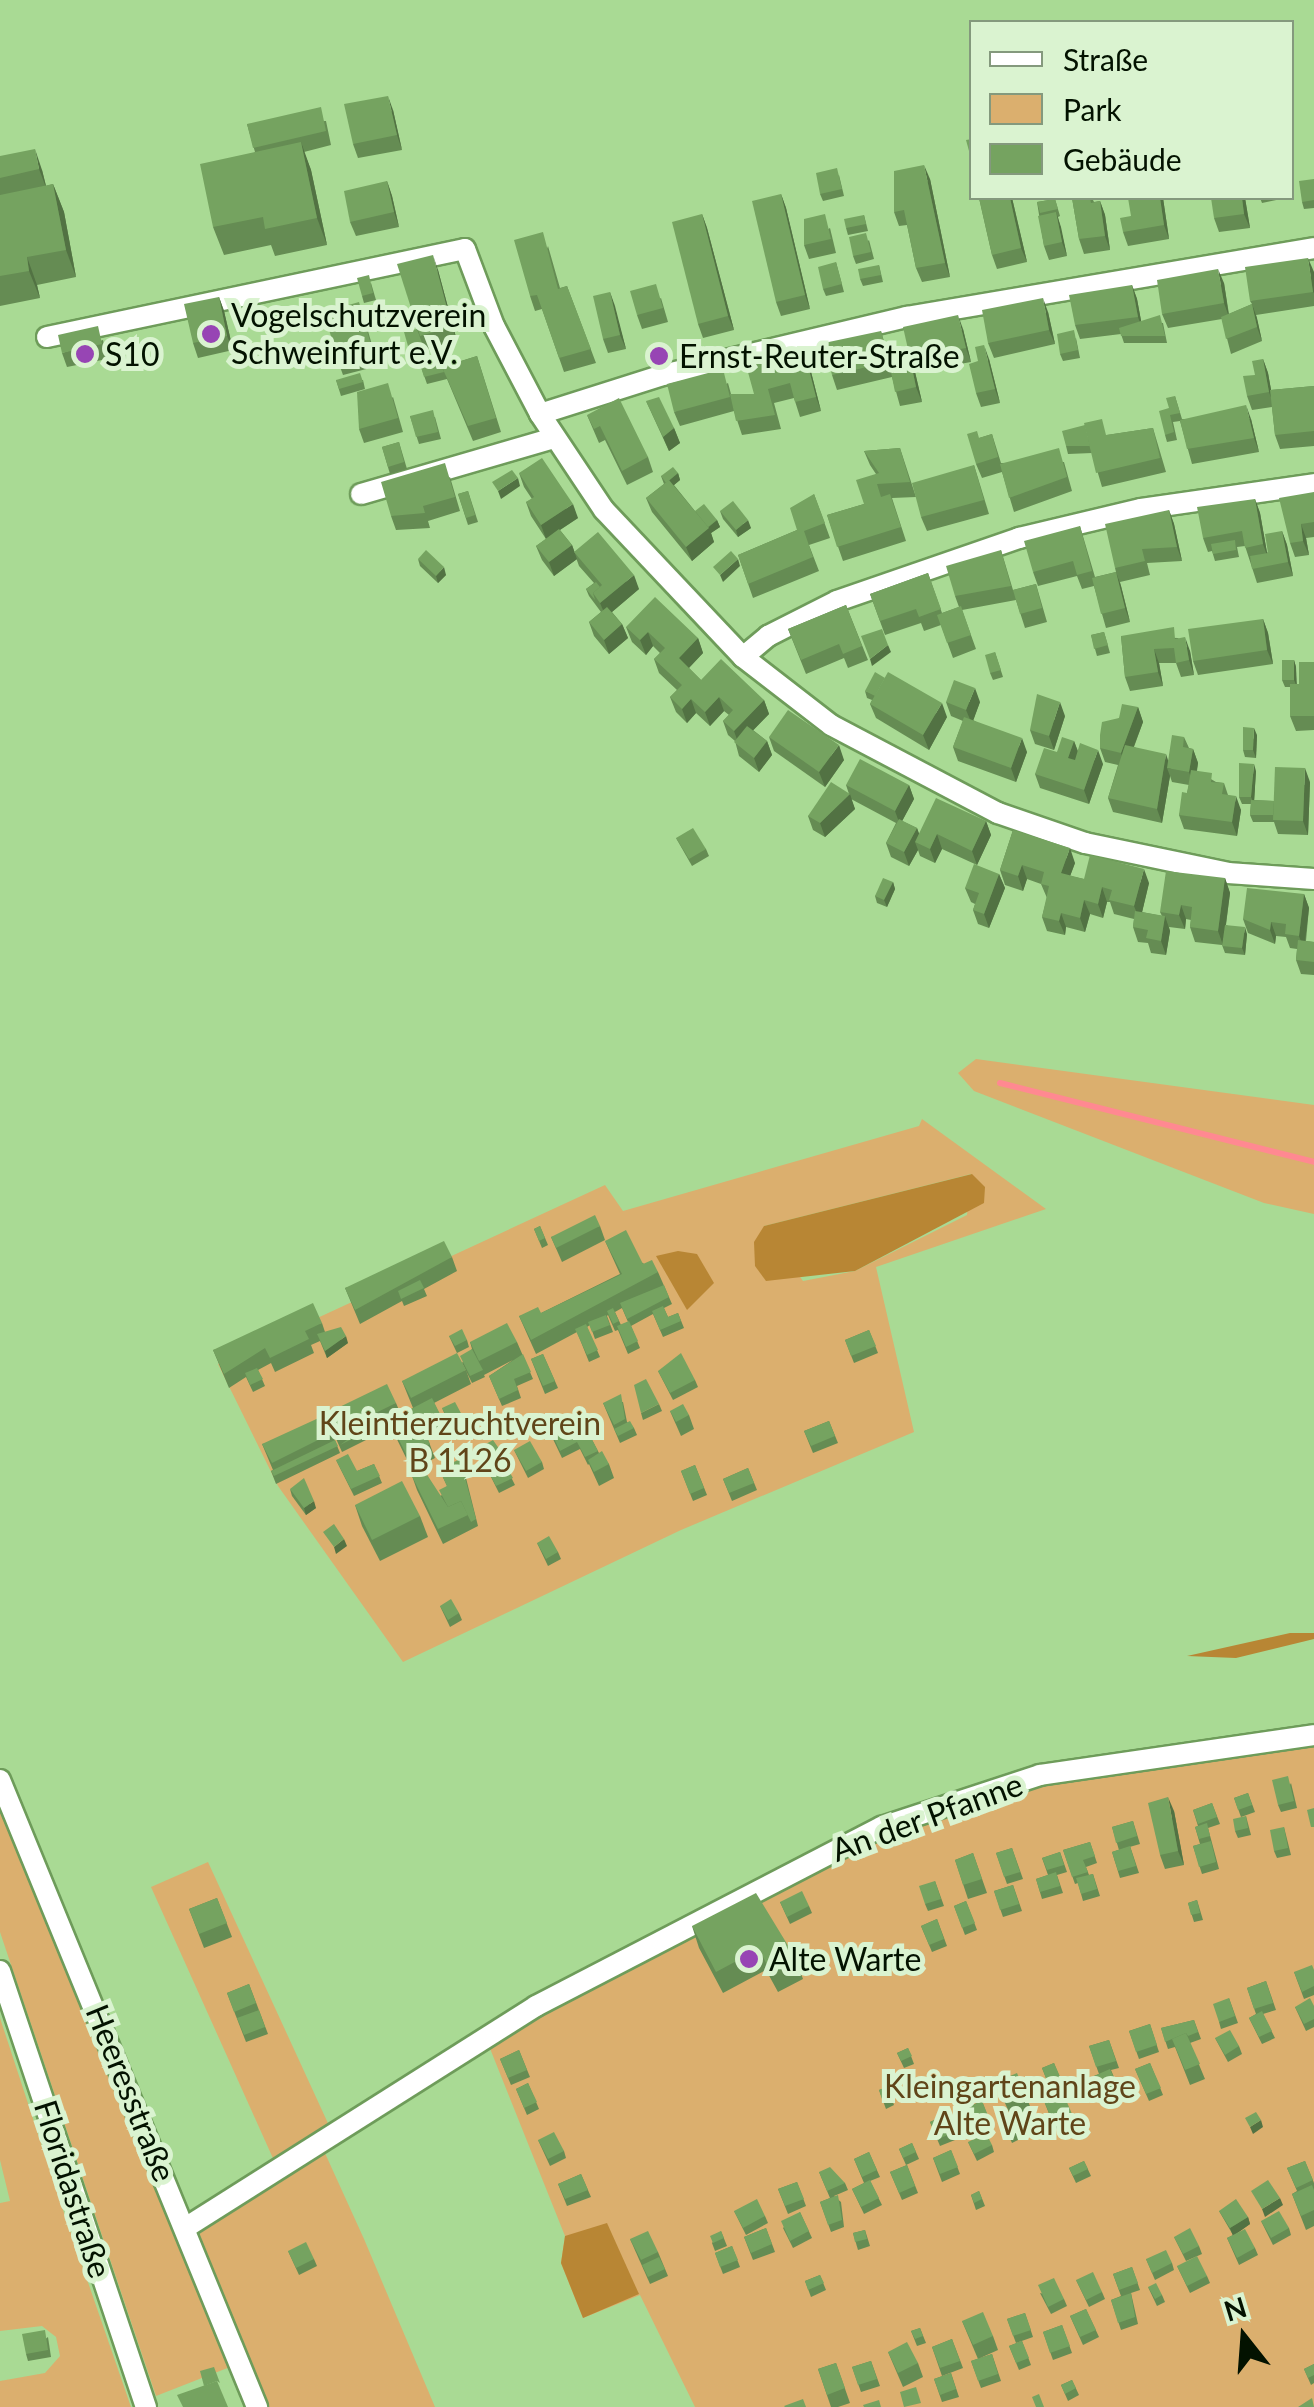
<!DOCTYPE html>
<html>
<head>
<meta charset="utf-8">
<style>
	body { margin:0 }
	#map { position:relative; width:1314px; height:2407px; overflow:hidden; background:#a9da94; font-family:Lato,sans-serif }
	div>[style] { position:absolute }
	[style*='--x'] { left:calc(var(--x)*1px); top:calc(var(--y)*1px); width:calc(var(--w)*1px); rotate:calc(var(--a)*1deg) }
	.green>* { inset:0; background:#dbaf6e }
	.forest>* { inset:0; background:#b88634 }
	.stream>* { height:6px; margin:-3px; padding:0 3px; transform-origin:3px; border-radius:3px; background:#ff8991 }
	.roads { filter:drop-shadow(2px 0 #6e9c5a) drop-shadow(-2px 0 #6e9c5a) drop-shadow(0 2px #6e9c5a) drop-shadow(0 -2px #6e9c5a) }
	.street>* { height:20px; margin:-10px; padding:0 10px; transform-origin:10px; border-radius:10px; background:#fff }
	.wall>* { inset:0; background:#658c53 }
	.shaded-wall>* { inset:0; background:#527243 }
	.building>* { inset:0; background:#75a360 }
	.dots>* { width:28px; height:28px; translate:-50% -50%; box-sizing:border-box; border:5px solid #daf3d0; border-radius:50% }
	span { translate:-50% -50%; white-space:nowrap; text-align:center; line-height:1.15; -webkit-text-stroke:10px #daf3d0; paint-order:stroke }
	.poi-label { font-size:32px; color:#031200 }
	.left { translate:0 -50%; text-align:left }
	.park-label { font-size:32px; color:#604519 }
	.street-label { font-size:32px; color:#031200 }
	.legend { position:absolute; left:969px; top:20px; width:325px; height:180px; box-sizing:border-box; background:#daf3d0; border:2px solid #84997d; margin:0; padding:12px 18px; list-style:none; font-size:30px; color:#031200 }
	.legend li { display:flex; align-items:center; gap:20px; height:50px }
	.legend b { width:50px; border:2px solid #84997d }
	.north { position:absolute; left:1194px; top:2287px; width:100px; height:100px; -webkit-text-stroke:8px #daf3d0; paint-order:stroke; rotate:343deg; font-size:28px; font-weight:700; line-height:40px; text-align:center; color:#031200 }
	.north::after { content:''; display:block; margin:auto; width:35px; height:45px; background:#031200; clip-path:polygon(50% 0,100% 100%,50% 72%,0 100%) }
</style>
</head>
<body>
<div id="map">
	<div class="green">
		<div style="clip-path:polygon(976px 1059px,1314px 1105px,1314px 1214px,1264px 1203px,974px 1091px,958px 1073px)"></div>
		<div style="clip-path:polygon(evenodd,922px 1119px,1046px 1209px,876px 1267px,914px 1432px,681px 1530px,403px 1662px,278px 1486px,218px 1364px,605px 1185px,623px 1211px,919px 1126px,922px 1119px,971px 1174px,967px 1215px,855px 1271px,803px 1281px,764px 1226px,971px 1174px)"></div>
		<div style="clip-path:polygon(1314px 1740px,1314px 2407px,695px 2407px,640px 2295px,583px 2318px,561px 2263px,565px 2236px,487px 2041px,884px 1831px,1008px 1789px)"></div>
		<div style="clip-path:polygon(0 1804px,230px 2367px,156px 2396px,0 1932px)"></div>
		<div style="clip-path:polygon(208px 1862px,332px 2132px,276px 2165px,151px 1887px)"></div>
		<div style="clip-path:polygon(0 2018px,61px 2204px,131px 2407px,0 2407px,0 2381px,45px 2373px,60px 2356px,56px 2337px,42px 2326px,0 2331px,0 2203px,10px 2201px,0 2160px)"></div>
		<div style="clip-path:polygon(324px 2151px,364px 2239px,435px 2407px,267px 2407px,199px 2239px,202px 2226px)"></div>
	</div>
	<div class="forest">
		<div style="clip-path:polygon(972px 1174px,985px 1187px,984px 1203px,855px 1271px,766px 1281px,755px 1266px,754px 1242px,764px 1226px)"></div>
		<div style="clip-path:polygon(678px 1251px,697px 1254px,714px 1283px,687px 1310px,656px 1256px)"></div>
		<div style="clip-path:polygon(1290px 1633px,1314px 1633px,1314px 1639px,1236px 1658px,1187px 1656px)"></div>
		<div style="clip-path:polygon(607px 2223px,639px 2294px,583px 2318px,561px 2263px,565px 2236px)"></div>
	</div>
	<div class="stream">
		<div style="--x:1000;--y:1083;--w:324;--a:14.1"></div>
	</div>
	<div class="roads">
		<div class="street">
			<div style="--x:47;--y:337;--w:427;--a:-11.9"></div>
			<div style="--x:465;--y:249;--w:82;--a:69.4"></div>
			<div style="--x:494;--y:326;--w:99;--a:62.4"></div>
			<div style="--x:540;--y:414;--w:115;--a:56.3"></div>
			<div style="--x:604;--y:510;--w:202;--a:46.6"></div>
			<div style="--x:743;--y:657;--w:111;--a:37.7"></div>
			<div style="--x:831;--y:725;--w:189;--a:27.8"></div>
			<div style="--x:998;--y:813;--w:92;--a:19"></div>
			<div style="--x:1085;--y:843;--w:146;--a:11.8"></div>
			<div style="--x:1228;--y:873;--w:86;--a:4"></div>
			<div style="--x:540;--y:414;--w:129;--a:-17.6"></div>
			<div style="--x:663;--y:375;--w:251;--a:-13.4"></div>
			<div style="--x:907;--y:317;--w:413;--a:-9.6"></div>
			<div style="--x:361;--y:494;--w:201;--a:-16.2"></div>
			<div style="--x:743;--y:657;--w:33;--a:-40"></div>
			<div style="--x:768;--y:636;--w:77;--a:-26.9"></div>
			<div style="--x:837;--y:601;--w:193;--a:-19.1"></div>
			<div style="--x:1019;--y:538;--w:125;--a:-13.4"></div>
			<div style="--x:1141;--y:509;--w:175;--a:-8.2"></div>
			<div style="--x:0;--y:1780;--w:678;--a:67.71"></div>
			<div style="--x:0;--y:1971;--w:460;--a:71.5"></div>
			<div style="--x:185;--y:2228;--w:415;--a:-32.3"></div>
			<div style="--x:536;--y:2006;--w:390;--a:-27.4"></div>
			<div style="--x:882;--y:1827;--w:166;--a:-18.2"></div>
			<div style="--x:1040;--y:1775;--w:277;--a:-8.3"></div>
		</div>
	</div>
	<div class="wall">
		<div style="clip-path:polygon(393px 110px,402px 150px,358px 158px,353px 144px)"></div>
		<div style="clip-path:polygon(326px 121px,331px 145px,304px 152px,311px 170px,327px 245px,275px 256px,271px 245px,224px 255px,213px 227px,255px 152px,247px 124px)"></div>
		<div style="clip-path:polygon(0 156px,42px 170px,46px 186px,53px 184px,64px 212px,76px 277px,37px 285px,40px 298px,0 306px)"></div>
		<div style="clip-path:polygon(839px 175px,844px 196px,823px 201px,820px 194px)"></div>
		<div style="clip-path:polygon(930px 179px,950px 277px,922px 282px,916px 268px,907px 225px,899px 226px,894px 212px)"></div>
		<div style="clip-path:polygon(1314px 179px,1314px 208px,1304px 209px,1302px 202px)"></div>
		<div style="clip-path:polygon(387px 181px,392px 196px,399px 227px,356px 236px,350px 222px)"></div>
		<div style="clip-path:polygon(781px 194px,786px 208px,810px 309px,781px 316px,776px 302px)"></div>
		<div style="clip-path:polygon(979px 198px,1012px 198px,1027px 262px,997px 269px,992px 255px)"></div>
		<div style="clip-path:polygon(1072px 198px,1092px 198px,1094px 202px,1100px 201px,1105px 215px,1110px 250px,1084px 254px,1079px 239px)"></div>
		<div style="clip-path:polygon(1163px 198px,1169px 239px,1128px 246px,1123px 232px,1131px 216px)"></div>
		<div style="clip-path:polygon(1245px 198px,1250px 228px,1219px 232px,1214px 218px)"></div>
		<div style="clip-path:polygon(1260px 198px,1280px 198px,1281px 199px,1262px 203px)"></div>
		<div style="clip-path:polygon(1055px 199px,1060px 216px,1058px 217px,1067px 256px,1049px 260px,1044px 246px,1037px 202px)"></div>
		<div style="clip-path:polygon(702px 214px,707px 228px,734px 330px,703px 338px,698px 324px)"></div>
		<div style="clip-path:polygon(864px 215px,868px 231px,848px 235px,846px 228px)"></div>
		<div style="clip-path:polygon(830px 228px,836px 253px,809px 259px,804px 245px)"></div>
		<div style="clip-path:polygon(869px 240px,874px 259px,856px 264px,853px 256px)"></div>
		<div style="clip-path:polygon(548px 246px,560px 288px,567px 286px,596px 363px,564px 372px,542px 309px,535px 311px,530px 296px)"></div>
		<div style="clip-path:polygon(836px 262px,844px 292px,826px 296px,823px 289px)"></div>
		<div style="clip-path:polygon(879px 265px,883px 282px,863px 286px,860px 279px)"></div>
		<div style="clip-path:polygon(438px 270px,457px 341px,411px 353px,408px 346px,417px 329px)"></div>
		<div style="clip-path:polygon(1314px 275px,1314px 306px,1256px 315px,1262px 341px,1231px 354px,1222px 319px,1168px 328px,1162px 314px,1224px 283px,1229px 314px,1252px 304px,1250px 301px)"></div>
		<div style="clip-path:polygon(371px 283px,376px 300px,364px 303px,362px 296px)"></div>
		<div style="clip-path:polygon(1132px 285px,1137px 299px,1141px 321px,1163px 323px,1167px 343px,1124px 343px,1121px 334px,1080px 339px,1075px 325px)"></div>
		<div style="clip-path:polygon(610px 292px,626px 349px,608px 353px,603px 339px)"></div>
		<div style="clip-path:polygon(219px 297px,224px 311px,233px 350px,198px 358px,193px 343px)"></div>
		<div style="clip-path:polygon(661px 298px,668px 322px,642px 329px,637px 315px)"></div>
		<div style="clip-path:polygon(1048px 312px,1055px 344px,994px 358px,988px 343px)"></div>
		<div style="clip-path:polygon(364px 317px,378px 366px,343px 375px,338px 361px)"></div>
		<div style="clip-path:polygon(963px 329px,971px 362px,915px 372px,922px 402px,900px 406px,892px 377px,837px 390px,832px 375px,881px 331px,890px 362px,910px 358px)"></div>
		<div style="clip-path:polygon(1076px 338px,1080px 358px,1063px 361px,1060px 354px)"></div>
		<div style="clip-path:polygon(103px 340px,107px 359px,67px 367px,62px 353px)"></div>
		<div style="clip-path:polygon(477px 356px,501px 432px,473px 441px,447px 379px,427px 384px,421px 367px,445px 366px)"></div>
		<div style="clip-path:polygon(989px 359px,1000px 403px,981px 407px,976px 393px)"></div>
		<div style="clip-path:polygon(1263px 359px,1268px 373px,1271px 390px,1314px 386px,1314px 446px,1280px 449px,1275px 435px,1272px 407px,1252px 410px,1247px 396px,1255px 375px)"></div>
		<div style="clip-path:polygon(809px 364px,821px 411px,800px 417px,794px 398px,774px 403px,781px 429px,742px 435px,734px 411px,680px 426px,674px 412px,728px 383px,731px 394px,754px 394px)"></div>
		<div style="clip-path:polygon(336px 380px,363px 380px,365px 389px,341px 396px)"></div>
		<div style="clip-path:polygon(1175px 396px,1182px 419px,1251px 419px,1259px 452px,1192px 464px,1180px 421px,1173px 422px,1177px 440px,1167px 442px,1165px 435px,1169px 408px)"></div>
		<div style="clip-path:polygon(393px 397px,403px 432px,364px 443px,359px 429px)"></div>
		<div style="clip-path:polygon(646px 401px,674px 428px,680px 443px,669px 451px)"></div>
		<div style="clip-path:polygon(587px 415px,648px 457px,653px 472px,627px 485px,605px 440px,599px 443px)"></div>
		<div style="clip-path:polygon(410px 416px,435px 417px,441px 439px,419px 444px)"></div>
		<div style="clip-path:polygon(1153px 428px,1166px 472px,1102px 487px,1092px 453px,1068px 454px,1066px 446px,1107px 435px)"></div>
		<div style="clip-path:polygon(992px 434px,1001px 463px,1064px 462px,1072px 491px,1014px 512px,1002px 472px,982px 478px,976px 464px,979px 438px)"></div>
		<div style="clip-path:polygon(399px 442px,407px 469px,390px 474px,382px 447px)"></div>
		<div style="clip-path:polygon(900px 448px,916px 497px,892px 498px,906px 541px,843px 561px,827px 515px,864px 504px,876px 474px,870px 465px,864px 451px)"></div>
		<div style="clip-path:polygon(974px 465px,989px 514px,927px 531px,921px 517px)"></div>
		<div style="clip-path:polygon(519px 473px,578px 518px,560px 530px,572px 545px,577px 559px,554px 576px,542px 560px,536px 546px,546px 539px,531px 516px,526px 502px,532px 499px,524px 487px)"></div>
		<div style="clip-path:polygon(678px 473px,680px 480px,674px 485px,695px 511px,717px 520px,720px 527px,711px 533px,714px 542px,692px 561px,652px 512px,646px 498px,664px 484px,661px 476px)"></div>
		<div style="clip-path:polygon(450px 477px,460px 511px,428px 521px,430px 528px,396px 530px,391px 516px)"></div>
		<div style="clip-path:polygon(468px 491px,478px 522px,468px 525px,458px 494px)"></div>
		<div style="clip-path:polygon(1314px 492px,1314px 537px,1306px 538px,1309px 555px,1295px 557px,1290px 543px)"></div>
		<div style="clip-path:polygon(814px 494px,830px 538px,809px 545px,819px 571px,753px 598px,738px 555px,797px 530px)"></div>
		<div style="clip-path:polygon(1255px 499px,1260px 513px,1267px 553px,1282px 531px,1287px 545px,1293px 576px,1257px 583px,1245px 546px,1237px 547px,1239px 557px,1215px 561px,1212px 551px,1208px 552px,1203px 538px)"></div>
		<div style="clip-path:polygon(1169px 510px,1174px 524px,1182px 561px,1147px 563px,1150px 575px,1120px 582px,1130px 622px,1106px 628px,1094px 586px,1082px 589px,1077px 576px,1038px 586px,1033px 572px,1080px 526px,1095px 577px,1116px 572px,1115px 568px)"></div>
		<div style="clip-path:polygon(720px 511px,751px 528px,738px 537px,723px 519px)"></div>
		<div style="clip-path:polygon(1001px 550px,1013px 590px,1036px 584px,1047px 622px,1025px 628px,1016px 600px,962px 610px,976px 649px,953px 658px,941px 625px,924px 631px,921px 623px,885px 635px,870px 594px,928px 573px,942px 613px,959px 607px,955px 596px)"></div>
		<div style="clip-path:polygon(574px 552px,639px 589px,612px 612px,622px 624px,628px 638px,609px 654px,594px 636px,589px 622px,601px 612px,589px 596px,586px 589px,594px 583px,579px 566px)"></div>
		<div style="clip-path:polygon(418px 559px,446px 575px,438px 583px,420px 566px)"></div>
		<div style="clip-path:polygon(846px 605px,868px 660px,848px 668px,844px 658px,806px 674px,788px 629px)"></div>
		<div style="clip-path:polygon(1263px 619px,1268px 633px,1273px 664px,1198px 675px,1193px 661px)"></div>
		<div style="clip-path:polygon(626px 627px,698px 638px,703px 653px,689px 668px,701px 680px,764px 700px,769px 714px,753px 730px,767px 741px,772px 755px,759px 772px,739px 756px,735px 741px,728px 735px,723px 721px,729px 715px,724px 711px,710px 726px,696px 713px,687px 723px,676px 712px,670px 697px,677px 690px,659px 673px,654px 659px,660px 653px,653px 646px,646px 655px,632px 642px)"></div>
		<div style="clip-path:polygon(1104px 632px,1110px 653px,1097px 656px,1091px 635px)"></div>
		<div style="clip-path:polygon(1121px 636px,1178px 638px,1190px 651px,1194px 675px,1181px 677px,1176px 663px,1159px 663px,1163px 686px,1130px 691px,1125px 677px)"></div>
		<div style="clip-path:polygon(995px 652px,1003px 677px,993px 680px,990px 673px)"></div>
		<div style="clip-path:polygon(1294px 660px,1296px 667px,1296px 684px,1299px 684px,1314px 662px,1314px 730px,1296px 731px,1290px 716px,1290px 687px,1285px 687px,1282px 680px)"></div>
		<div style="clip-path:polygon(865px 691px,947px 717px,929px 750px,876px 718px,870px 704px,872px 700px,867px 698px)"></div>
		<div style="clip-path:polygon(946px 702px,980px 702px,973px 720px,1027px 752px,1016px 782px,958px 761px,953px 747px,963px 721px,951px 716px)"></div>
		<div style="clip-path:polygon(1138px 707px,1143px 722px,1134px 747px,1168px 761px,1184px 737px,1189px 748px,1193px 749px,1198px 763px,1197px 771px,1216px 782px,1224px 783px,1228px 795px,1241px 810px,1237px 836px,1184px 829px,1179px 815px,1187px 793px,1189px 785px,1172px 782px,1170px 776px,1162px 823px,1113px 812px,1108px 798px,1118px 765px,1105px 762px,1100px 748px,1119px 718px)"></div>
		<div style="clip-path:polygon(1065px 716px,1054px 750px,1035px 744px,1030px 730px)"></div>
		<div style="clip-path:polygon(1257px 735px,1256px 758px,1245px 757px,1243px 750px)"></div>
		<div style="clip-path:polygon(769px 737px,844px 760px,825px 787px,774px 751px)"></div>
		<div style="clip-path:polygon(1074px 741px,1078px 751px,1103px 764px,1089px 804px,1040px 788px,1035px 774px,1057px 752px)"></div>
		<div style="clip-path:polygon(1256px 771px,1254px 800px,1274px 801px,1310px 782px,1308px 835px,1278px 834px,1274px 822px,1253px 822px,1250px 815px,1251px 804px,1242px 804px,1239px 797px)"></div>
		<div style="clip-path:polygon(846px 785px,909px 785px,914px 799px,902px 821px,917px 828px,919px 834px,986px 821px,991px 835px,977px 865px,942px 849px,935px 863px,920px 856px,918px 850px,909px 866px,891px 857px,886px 843px,896px 823px,851px 799px,855px 809px,825px 837px,813px 830px,808px 816px,849px 794px)"></div>
		<div style="clip-path:polygon(1013px 830px,1075px 863px,1070px 876px,1084px 879px,1149px 883px,1142px 912px,1162px 916px,1160px 912px,1225px 878px,1230px 893px,1226px 925px,1247px 934px,1245px 955px,1225px 953px,1222px 945px,1195px 942px,1190px 927px,1191px 920px,1186px 919px,1185px 929px,1169px 927px,1170px 931px,1166px 955px,1151px 953px,1148px 943px,1138px 942px,1133px 927px,1134px 919px,1114px 914px,1110px 902px,1107px 902px,1103px 918px,1090px 914px,1085px 932px,1066px 927px,1065px 935px,1047px 931px,1042px 917px,1047px 898px,1041px 884px,1027px 879px,1023px 891px,1005px 885px,1000px 870px)"></div>
		<div style="clip-path:polygon(676px 838px,706px 849px,709px 856px,692px 866px)"></div>
		<div style="clip-path:polygon(999px 874px,1005px 888px,989px 928px,978px 924px,973px 910px,975px 904px,971px 902px,965px 888px)"></div>
		<div style="clip-path:polygon(893px 882px,895px 889px,887px 907px,877px 903px,875px 896px)"></div>
		<div style="clip-path:polygon(1304px 894px,1309px 908px,1306px 941px,1314px 942px,1314px 975px,1301px 974px,1296px 960px,1297px 949px,1290px 948px,1286px 937px,1276px 936px,1275px 944px,1248px 933px,1243px 919px)"></div>
		<div style="clip-path:polygon(540px 1226px,548px 1245px,542px 1248px,534px 1229px)"></div>
		<div style="clip-path:polygon(600px 1226px,605px 1240px,562px 1262px,551px 1237px)"></div>
		<div style="clip-path:polygon(evenodd,605px 1241px,658px 1272px,672px 1304px,664px 1308px,668px 1317px,678px 1313px,684px 1328px,663px 1337px,653px 1314px,631px 1326px,640px 1348px,628px 1354px,618px 1330px,615px 1331px,608px 1315px,607px 1316px,613px 1332px,595px 1339px,590px 1325px,587px 1327px,600px 1357px,589px 1362px,577px 1332px,536px 1354px,519px 1316px,541px 1313px,620px 1274px,605px 1241px,622px 1308px,628px 1322px,621px 1325px,615px 1312px,622px 1308px)"></div>
		<div style="clip-path:polygon(452px 1257px,457px 1271px,424px 1289px,427px 1296px,404px 1306px,402px 1301px,360px 1324px,345px 1288px)"></div>
		<div style="clip-path:polygon(322px 1323px,325px 1332px,348px 1343px,327px 1358px,320px 1341px,311px 1345px,314px 1353px,275px 1372px,271px 1363px,258px 1370px,265px 1386px,253px 1392px,246px 1377px,229px 1388px,213px 1350px)"></div>
		<div style="clip-path:polygon(869px 1330px,878px 1353px,854px 1363px,845px 1340px)"></div>
		<div style="clip-path:polygon(449px 1336px,467px 1340px,469px 1347px,457px 1353px)"></div>
		<div style="clip-path:polygon(470px 1342px,517px 1342px,533px 1379px,517px 1386px,521px 1398px,502px 1406px,489px 1376px,513px 1360px,484px 1375px,485px 1377px,472px 1383px,462px 1363px,472px 1349px)"></div>
		<div style="clip-path:polygon(543px 1354px,558px 1388px,545px 1394px,531px 1359px)"></div>
		<div style="clip-path:polygon(466px 1370px,471px 1384px,434px 1403px,446px 1427px,427px 1437px,435px 1458px,412px 1470px,389px 1423px,372px 1431px,374px 1436px,342px 1452px,325px 1414px,396px 1403px,402px 1417px,400px 1417px,407px 1426px,414px 1422px,407px 1411px,413px 1408px,402px 1381px)"></div>
		<div style="clip-path:polygon(658px 1371px,695px 1380px,698px 1387px,673px 1400px)"></div>
		<div style="clip-path:polygon(623px 1402px,627px 1422px,634px 1428px,637px 1435px,620px 1443px,603px 1403px)"></div>
		<div style="clip-path:polygon(659px 1404px,662px 1411px,643px 1420px,641px 1413px)"></div>
		<div style="clip-path:polygon(442px 1408px,463px 1417px,465px 1424px,452px 1431px)"></div>
		<div style="clip-path:polygon(670px 1411px,689px 1415px,694px 1429px,681px 1436px)"></div>
		<div style="clip-path:polygon(829px 1421px,838px 1443px,813px 1453px,804px 1431px)"></div>
		<div style="clip-path:polygon(588px 1432px,599px 1453px,609px 1464px,614px 1478px,599px 1486px,589px 1464px,588px 1465px,580px 1449px,562px 1458px,552px 1437px,575px 1438px)"></div>
		<div style="clip-path:polygon(332px 1433px,340px 1453px,276px 1484px,271px 1471px,273px 1470px,262px 1444px)"></div>
		<div style="clip-path:polygon(477px 1449px,502px 1453px,504px 1460px,503px 1461px,515px 1485px,499px 1493px)"></div>
		<div style="clip-path:polygon(514px 1450px,542px 1462px,544px 1469px,528px 1478px)"></div>
		<div style="clip-path:polygon(336px 1460px,357px 1471px,374px 1464px,382px 1483px,354px 1496px)"></div>
		<div style="clip-path:polygon(695px 1465px,707px 1495px,693px 1501px,681px 1471px)"></div>
		<div style="clip-path:polygon(463px 1466px,478px 1526px,443px 1544px,417px 1490px,412px 1476px,441px 1496px,447px 1486px,439px 1469px)"></div>
		<div style="clip-path:polygon(748px 1468px,757px 1490px,732px 1501px,723px 1479px)"></div>
		<div style="clip-path:polygon(290px 1489px,316px 1508px,306px 1515px,292px 1496px)"></div>
		<div style="clip-path:polygon(355px 1505px,420px 1516px,428px 1537px,380px 1561px,362px 1526px)"></div>
		<div style="clip-path:polygon(537px 1543px,558px 1552px,561px 1559px,548px 1566px)"></div>
		<div style="clip-path:polygon(440px 1606px,459px 1613px,462px 1620px,450px 1627px)"></div>
		<div style="clip-path:polygon(1291px 1783px,1297px 1808px,1281px 1812px,1278px 1805px)"></div>
		<div style="clip-path:polygon(1248px 1793px,1255px 1812px,1241px 1817px,1234px 1798px)"></div>
		<div style="clip-path:polygon(1212px 1803px,1220px 1824px,1208px 1828px,1219px 1869px,1202px 1874px,1193px 1846px,1200px 1844px,1195px 1827px,1198px 1826px,1193px 1810px)"></div>
		<div style="clip-path:polygon(1174px 1811px,1184px 1865px,1165px 1869px,1160px 1855px)"></div>
		<div style="clip-path:polygon(1246px 1816px,1251px 1835px,1238px 1838px,1235px 1831px)"></div>
		<div style="clip-path:polygon(1133px 1821px,1140px 1844px,1119px 1850px,1112px 1827px)"></div>
		<div style="clip-path:polygon(1284px 1827px,1291px 1855px,1277px 1858px,1274px 1851px)"></div>
		<div style="clip-path:polygon(1090px 1842px,1097px 1863px,1086px 1867px,1089px 1875px,1093px 1874px,1100px 1896px,1083px 1901px,1078px 1883px,1075px 1884px,1063px 1850px)"></div>
		<div style="clip-path:polygon(1130px 1846px,1139px 1873px,1120px 1878px,1112px 1852px)"></div>
		<div style="clip-path:polygon(1012px 1848px,1023px 1879px,1007px 1884px,996px 1853px)"></div>
		<div style="clip-path:polygon(1060px 1852px,1067px 1872px,1057px 1875px,1063px 1893px,1042px 1899px,1036px 1879px,1048px 1875px,1042px 1858px)"></div>
		<div style="clip-path:polygon(973px 1853px,987px 1893px,968px 1899px,955px 1860px)"></div>
		<div style="clip-path:polygon(935px 1881px,944px 1906px,928px 1911px,925px 1904px)"></div>
		<div style="clip-path:polygon(1013px 1885px,1022px 1911px,1003px 1917px,994px 1891px)"></div>
		<div style="clip-path:polygon(217px 1898px,232px 1937px,204px 1948px,189px 1909px)"></div>
		<div style="clip-path:polygon(1197px 1900px,1203px 1920px,1194px 1922px,1188px 1903px)"></div>
		<div style="clip-path:polygon(966px 1901px,977px 1930px,965px 1935px,954px 1906px)"></div>
		<div style="clip-path:polygon(780px 1902px,809px 1906px,812px 1913px,790px 1924px)"></div>
		<div style="clip-path:polygon(937px 1919px,947px 1946px,932px 1952px,921px 1926px)"></div>
		<div style="clip-path:polygon(692px 1926px,795px 1957px,803px 1979px,778px 1992px,766px 1970px,723px 1993px,699px 1948px)"></div>
		<div style="clip-path:polygon(1314px 1970px,1314px 1995px,1304px 1999px,1294px 1972px)"></div>
		<div style="clip-path:polygon(1266px 1981px,1276px 2010px,1263px 2014px,1275px 2038px,1262px 2044px,1249px 2018px,1256px 2014px,1247px 1988px)"></div>
		<div style="clip-path:polygon(249px 1984px,268px 2034px,246px 2042px,227px 1993px)"></div>
		<div style="clip-path:polygon(1229px 1998px,1238px 2023px,1221px 2029px,1219px 2022px)"></div>
		<div style="clip-path:polygon(1314px 2006px,1314px 2027px,1306px 2031px,1295px 2007px)"></div>
		<div style="clip-path:polygon(1194px 2020px,1201px 2039px,1190px 2043px,1205px 2079px,1190px 2085px,1175px 2047px,1168px 2049px,1161px 2028px)"></div>
		<div style="clip-path:polygon(1150px 2024px,1159px 2052px,1139px 2059px,1129px 2031px)"></div>
		<div style="clip-path:polygon(1215px 2038px,1239px 2046px,1242px 2054px,1228px 2062px)"></div>
		<div style="clip-path:polygon(1109px 2040px,1119px 2068px,1111px 2070px,1122px 2096px,1105px 2103px,1094px 2076px,1099px 2074px,1089px 2046px)"></div>
		<div style="clip-path:polygon(908px 2048px,914px 2064px,904px 2068px,897px 2053px)"></div>
		<div style="clip-path:polygon(519px 2050px,530px 2077px,511px 2085px,500px 2059px)"></div>
		<div style="clip-path:polygon(1054px 2063px,1064px 2088px,1052px 2093px,1042px 2068px)"></div>
		<div style="clip-path:polygon(1150px 2063px,1163px 2095px,1149px 2101px,1135px 2069px)"></div>
		<div style="clip-path:polygon(996px 2082px,1026px 2095px,1031px 2109px,1011px 2117px)"></div>
		<div style="clip-path:polygon(528px 2083px,539px 2109px,527px 2115px,516px 2089px)"></div>
		<div style="clip-path:polygon(887px 2087px,894px 2105px,886px 2109px,879px 2090px)"></div>
		<div style="clip-path:polygon(982px 2101px,991px 2125px,973px 2133px,963px 2109px)"></div>
		<div style="clip-path:polygon(1044px 2101px,1072px 2114px,1074px 2121px,1055px 2129px)"></div>
		<div style="clip-path:polygon(945px 2115px,955px 2140px,940px 2146px,930px 2122px)"></div>
		<div style="clip-path:polygon(1003px 2123px,1030px 2125px,1032px 2133px,1012px 2143px)"></div>
		<div style="clip-path:polygon(538px 2140px,564px 2151px,566px 2158px,550px 2166px)"></div>
		<div style="clip-path:polygon(968px 2142px,992px 2145px,994px 2152px,977px 2161px)"></div>
		<div style="clip-path:polygon(912px 2143px,919px 2159px,906px 2165px,899px 2149px)"></div>
		<div style="clip-path:polygon(951px 2150px,960px 2174px,942px 2182px,933px 2158px)"></div>
		<div style="clip-path:polygon(869px 2152px,880px 2177px,870px 2181px,882px 2205px,864px 2214px,852px 2189px,864px 2183px,854px 2159px)"></div>
		<div style="clip-path:polygon(1084px 2161px,1091px 2176px,1076px 2183px,1069px 2168px)"></div>
		<div style="clip-path:polygon(1305px 2161px,1314px 2183px,1314px 2226px,1306px 2230px,1292px 2194px,1297px 2191px,1287px 2168px)"></div>
		<div style="clip-path:polygon(907px 2165px,918px 2193px,902px 2200px,890px 2172px)"></div>
		<div style="clip-path:polygon(819px 2172px,845px 2183px,848px 2190px,834px 2196px,841px 2202px,844px 2227px,831px 2232px,820px 2202px,830px 2198px)"></div>
		<div style="clip-path:polygon(581px 2174px,591px 2197px,567px 2206px,558px 2184px)"></div>
		<div style="clip-path:polygon(797px 2182px,806px 2206px,788px 2214px,778px 2189px)"></div>
		<div style="clip-path:polygon(979px 2191px,985px 2206px,976px 2210px,971px 2195px)"></div>
		<div style="clip-path:polygon(734px 2211px,765px 2216px,768px 2223px,746px 2235px)"></div>
		<div style="clip-path:polygon(1219px 2211px,1248px 2217px,1250px 2224px,1236px 2234px,1255px 2248px,1258px 2255px,1239px 2265px,1227px 2238px,1233px 2235px)"></div>
		<div style="clip-path:polygon(800px 2212px,812px 2238px,793px 2248px,783px 2228px)"></div>
		<div style="clip-path:polygon(1261px 2221px,1289px 2228px,1291px 2235px,1273px 2245px)"></div>
		<div style="clip-path:polygon(766px 2228px,775px 2252px,753px 2260px,744px 2237px)"></div>
		<div style="clip-path:polygon(865px 2230px,870px 2246px,858px 2250px,853px 2233px)"></div>
		<div style="clip-path:polygon(721px 2231px,727px 2246px,715px 2251px,712px 2243px)"></div>
		<div style="clip-path:polygon(1174px 2237px,1199px 2246px,1202px 2254px,1186px 2261px)"></div>
		<div style="clip-path:polygon(630px 2239px,658px 2252px,668px 2276px,650px 2284px)"></div>
		<div style="clip-path:polygon(732px 2246px,740px 2267px,723px 2274px,715px 2253px)"></div>
		<div style="clip-path:polygon(288px 2251px,314px 2259px,317px 2266px,299px 2275px)"></div>
		<div style="clip-path:polygon(1146px 2259px,1172px 2263px,1174px 2270px,1155px 2280px)"></div>
		<div style="clip-path:polygon(1177px 2266px,1207px 2276px,1210px 2283px,1190px 2293px)"></div>
		<div style="clip-path:polygon(1132px 2267px,1140px 2290px,1131px 2293px,1138px 2324px,1121px 2330px,1111px 2300px,1121px 2296px,1113px 2274px)"></div>
		<div style="clip-path:polygon(820px 2275px,826px 2290px,811px 2297px,805px 2281px)"></div>
		<div style="clip-path:polygon(1076px 2280px,1102px 2292px,1105px 2299px,1089px 2307px)"></div>
		<div style="clip-path:polygon(1148px 2287px,1162px 2295px,1165px 2302px,1157px 2306px)"></div>
		<div style="clip-path:polygon(1040px 2293px,1064px 2299px,1067px 2306px,1051px 2314px)"></div>
		<div style="clip-path:polygon(1086px 2309px,1099px 2337px,1083px 2345px,1070px 2316px)"></div>
		<div style="clip-path:polygon(1025px 2313px,1033px 2337px,1016px 2343px,1007px 2319px)"></div>
		<div style="clip-path:polygon(962px 2321px,993px 2336px,998px 2350px,978px 2359px)"></div>
		<div style="clip-path:polygon(1062px 2325px,1072px 2353px,1053px 2360px,1043px 2332px)"></div>
		<div style="clip-path:polygon(920px 2328px,926px 2343px,917px 2346px,911px 2331px)"></div>
		<div style="clip-path:polygon(48px 2337px,51px 2357px,28px 2361px,26px 2354px)"></div>
		<div style="clip-path:polygon(952px 2339px,963px 2368px,942px 2376px,932px 2347px)"></div>
		<div style="clip-path:polygon(1022px 2341px,1031px 2365px,1019px 2370px,1009px 2346px)"></div>
		<div style="clip-path:polygon(888px 2352px,918px 2363px,923px 2377px,903px 2387px)"></div>
		<div style="clip-path:polygon(992px 2354px,1001px 2381px,981px 2388px,971px 2361px)"></div>
		<div style="clip-path:polygon(871px 2361px,880px 2386px,861px 2392px,852px 2367px)"></div>
		<div style="clip-path:polygon(836px 2363px,850px 2403px,838px 2407px,831px 2407px,818px 2369px)"></div>
		<div style="clip-path:polygon(1314px 2364px,1314px 2383px,1311px 2385px,1304px 2369px)"></div>
		<div style="clip-path:polygon(951px 2373px,959px 2397px,942px 2402px,934px 2379px)"></div>
		<div style="clip-path:polygon(1072px 2380px,1079px 2395px,1068px 2401px,1061px 2385px)"></div>
	</div>
	<div class="shaded-wall">
		<div style="clip-path:polygon(388px 96px,393px 110px,402px 150px,397px 135px)"></div>
		<div style="clip-path:polygon(301px 142px,311px 170px,327px 245px,317px 218px)"></div>
		<div style="clip-path:polygon(35px 149px,42px 170px,47px 190px,39px 169px)"></div>
		<div style="clip-path:polygon(924px 165px,930px 179px,950px 277px,945px 263px)"></div>
		<div style="clip-path:polygon(387px 181px,392px 196px,399px 227px,394px 212px)"></div>
		<div style="clip-path:polygon(53px 184px,64px 212px,76px 277px,66px 250px)"></div>
		<div style="clip-path:polygon(781px 194px,786px 208px,810px 309px,805px 295px)"></div>
		<div style="clip-path:polygon(1010px 198px,1012px 198px,1027px 262px,1021px 248px)"></div>
		<div style="clip-path:polygon(1160px 198px,1163px 198px,1169px 239px,1164px 225px)"></div>
		<div style="clip-path:polygon(1242px 198px,1245px 198px,1250px 228px,1244px 214px)"></div>
		<div style="clip-path:polygon(1100px 201px,1105px 215px,1110px 250px,1105px 236px)"></div>
		<div style="clip-path:polygon(1056px 212px,1061px 227px,1067px 256px,1062px 242px)"></div>
		<div style="clip-path:polygon(702px 214px,707px 228px,734px 330px,728px 316px)"></div>
		<div style="clip-path:polygon(433px 255px,438px 270px,457px 341px,452px 327px)"></div>
		<div style="clip-path:polygon(27px 257px,37px 285px,40px 298px,29px 271px)"></div>
		<div style="clip-path:polygon(1308px 258px,1314px 272px,1314px 293px,1313px 292px)"></div>
		<div style="clip-path:polygon(1218px 269px,1224px 283px,1229px 317px,1224px 303px)"></div>
		<div style="clip-path:polygon(1132px 285px,1137px 299px,1143px 331px,1138px 317px)"></div>
		<div style="clip-path:polygon(610px 292px,615px 306px,626px 349px,620px 335px)"></div>
		<div style="clip-path:polygon(219px 297px,224px 311px,233px 350px,227px 336px)"></div>
		<div style="clip-path:polygon(1043px 298px,1048px 312px,1055px 344px,1049px 330px)"></div>
		<div style="clip-path:polygon(1252px 304px,1257px 318px,1262px 341px,1257px 327px)"></div>
		<div style="clip-path:polygon(958px 315px,963px 329px,971px 362px,966px 348px)"></div>
		<div style="clip-path:polygon(984px 345px,989px 359px,1000px 403px,995px 389px)"></div>
		<div style="clip-path:polygon(804px 350px,809px 364px,821px 411px,816px 397px)"></div>
		<div style="clip-path:polygon(910px 358px,915px 372px,922px 402px,916px 387px)"></div>
		<div style="clip-path:polygon(1263px 359px,1268px 373px,1274px 406px,1269px 392px)"></div>
		<div style="clip-path:polygon(1246px 405px,1251px 419px,1259px 452px,1254px 438px)"></div>
		<div style="clip-path:polygon(674px 428px,680px 443px,669px 451px,663px 437px)"></div>
		<div style="clip-path:polygon(678px 473px,680px 480px,668px 490px,666px 483px)"></div>
		<div style="clip-path:polygon(518px 478px,520px 486px,501px 499px,498px 491px)"></div>
		<div style="clip-path:polygon(1255px 499px,1260px 513px,1268px 558px,1263px 544px)"></div>
		<div style="clip-path:polygon(573px 504px,578px 518px,546px 539px,541px 525px)"></div>
		<div style="clip-path:polygon(1169px 510px,1174px 524px,1182px 561px,1177px 547px)"></div>
		<div style="clip-path:polygon(717px 520px,720px 527px,711px 533px,714px 542px,692px 561px,686px 547px)"></div>
		<div style="clip-path:polygon(748px 520px,751px 528px,738px 537px,736px 530px)"></div>
		<div style="clip-path:polygon(1301px 524px,1306px 538px,1309px 555px,1303px 541px)"></div>
		<div style="clip-path:polygon(1282px 531px,1287px 545px,1293px 576px,1288px 562px)"></div>
		<div style="clip-path:polygon(572px 545px,577px 559px,554px 576px,549px 562px)"></div>
		<div style="clip-path:polygon(738px 559px,740px 566px,723px 582px,720px 575px)"></div>
		<div style="clip-path:polygon(444px 567px,446px 575px,438px 583px,436px 576px)"></div>
		<div style="clip-path:polygon(1116px 572px,1121px 586px,1130px 622px,1125px 608px)"></div>
		<div style="clip-path:polygon(634px 575px,639px 589px,606px 617px,600px 603px)"></div>
		<div style="clip-path:polygon(1263px 619px,1268px 633px,1273px 664px,1267px 650px)"></div>
		<div style="clip-path:polygon(622px 624px,628px 638px,609px 654px,604px 640px)"></div>
		<div style="clip-path:polygon(648px 632px,653px 646px,646px 655px,640px 640px)"></div>
		<div style="clip-path:polygon(1185px 637px,1190px 651px,1194px 675px,1189px 660px)"></div>
		<div style="clip-path:polygon(698px 638px,703px 653px,684px 673px,679px 658px)"></div>
		<div style="clip-path:polygon(888px 645px,891px 652px,872px 666px,870px 659px)"></div>
		<div style="clip-path:polygon(1154px 649px,1159px 663px,1163px 686px,1158px 672px)"></div>
		<div style="clip-path:polygon(1294px 660px,1296px 667px,1297px 687px,1294px 680px)"></div>
		<div style="clip-path:polygon(975px 688px,980px 702px,972px 724px,966px 710px)"></div>
		<div style="clip-path:polygon(719px 697px,724px 711px,710px 726px,705px 712px)"></div>
		<div style="clip-path:polygon(691px 699px,696px 713px,687px 723px,682px 709px)"></div>
		<div style="clip-path:polygon(764px 700px,769px 714px,739px 745px,734px 731px)"></div>
		<div style="clip-path:polygon(1060px 702px,1065px 716px,1054px 750px,1049px 736px)"></div>
		<div style="clip-path:polygon(942px 703px,947px 717px,929px 750px,923px 735px)"></div>
		<div style="clip-path:polygon(1138px 707px,1143px 722px,1126px 767px,1121px 753px)"></div>
		<div style="clip-path:polygon(1254px 728px,1257px 735px,1256px 758px,1253px 750px)"></div>
		<div style="clip-path:polygon(1022px 738px,1027px 752px,1016px 782px,1011px 768px)"></div>
		<div style="clip-path:polygon(767px 741px,772px 755px,759px 772px,754px 758px)"></div>
		<div style="clip-path:polygon(1074px 741px,1079px 755px,1073px 772px,1068px 758px)"></div>
		<div style="clip-path:polygon(839px 745px,844px 760px,825px 787px,819px 772px)"></div>
		<div style="clip-path:polygon(1193px 749px,1198px 763px,1194px 786px,1189px 772px)"></div>
		<div style="clip-path:polygon(1098px 750px,1103px 764px,1089px 804px,1084px 790px)"></div>
		<div style="clip-path:polygon(1166px 754px,1171px 769px,1167px 768px,1170px 776px,1162px 823px,1157px 809px)"></div>
		<div style="clip-path:polygon(1254px 764px,1256px 771px,1254px 804px,1251px 797px)"></div>
		<div style="clip-path:polygon(1305px 768px,1310px 782px,1308px 835px,1303px 821px)"></div>
		<div style="clip-path:polygon(909px 785px,914px 799px,900px 825px,895px 811px)"></div>
		<div style="clip-path:polygon(850px 794px,855px 809px,825px 837px,820px 823px)"></div>
		<div style="clip-path:polygon(1236px 796px,1241px 810px,1237px 836px,1232px 822px)"></div>
		<div style="clip-path:polygon(986px 821px,991px 835px,977px 865px,972px 851px)"></div>
		<div style="clip-path:polygon(917px 828px,922px 842px,915px 842px,918px 850px,909px 866px,904px 852px)"></div>
		<div style="clip-path:polygon(937px 834px,942px 849px,935px 863px,930px 849px)"></div>
		<div style="clip-path:polygon(1070px 848px,1075px 863px,1066px 887px,1061px 873px)"></div>
		<div style="clip-path:polygon(1022px 865px,1027px 879px,1023px 891px,1018px 876px)"></div>
		<div style="clip-path:polygon(1144px 869px,1149px 883px,1140px 921px,1134px 906px)"></div>
		<div style="clip-path:polygon(999px 874px,1005px 888px,989px 928px,984px 914px)"></div>
		<div style="clip-path:polygon(1225px 878px,1230px 893px,1223px 945px,1218px 931px)"></div>
		<div style="clip-path:polygon(893px 882px,895px 889px,887px 907px,884px 900px)"></div>
		<div style="clip-path:polygon(1102px 887px,1107px 902px,1103px 918px,1098px 904px)"></div>
		<div style="clip-path:polygon(1304px 894px,1309px 908px,1304px 950px,1299px 936px)"></div>
		<div style="clip-path:polygon(1084px 900px,1090px 914px,1085px 932px,1080px 918px)"></div>
		<div style="clip-path:polygon(1181px 905px,1186px 919px,1185px 929px,1179px 915px)"></div>
		<div style="clip-path:polygon(1061px 913px,1066px 927px,1065px 935px,1059px 921px)"></div>
		<div style="clip-path:polygon(1165px 916px,1170px 931px,1166px 955px,1161px 941px)"></div>
		<div style="clip-path:polygon(1271px 922px,1276px 936px,1275px 944px,1270px 930px)"></div>
		<div style="clip-path:polygon(1245px 927px,1247px 934px,1245px 955px,1242px 948px)"></div>
		<div style="clip-path:polygon(346px 1336px,348px 1343px,327px 1358px,325px 1351px)"></div>
		<div style="clip-path:polygon(314px 1501px,316px 1508px,306px 1515px,304px 1508px)"></div>
		<div style="clip-path:polygon(344px 1539px,347px 1546px,336px 1554px,334px 1547px)"></div>
		<div style="clip-path:polygon(1168px 1797px,1174px 1811px,1184px 1865px,1178px 1851px)"></div>
		<div style="clip-path:polygon(1261px 2120px,1263px 2127px,1253px 2134px,1250px 2127px)"></div>
		<div style="clip-path:polygon(1280px 2198px,1283px 2205px,1265px 2217px,1262px 2209px)"></div>
		<div style="clip-path:polygon(1248px 2217px,1250px 2224px,1233px 2236px,1230px 2228px)"></div>
	</div>
	<div class="building">
		<div style="clip-path:polygon(388px 96px,397px 135px,353px 144px,344px 104px)"></div>
		<div style="clip-path:polygon(321px 107px,326px 131px,253px 148px,247px 124px)"></div>
		<div style="clip-path:polygon(972px 139px,972px 162px,966px 140px)"></div>
		<div style="clip-path:polygon(301px 142px,317px 218px,265px 229px,263px 217px,213px 227px,200px 164px)"></div>
		<div style="clip-path:polygon(35px 149px,39px 169px,0 178px,0 156px)"></div>
		<div style="clip-path:polygon(924px 165px,945px 263px,916px 268px,904px 210px,894px 212px,894px 171px)"></div>
		<div style="clip-path:polygon(837px 168px,842px 189px,820px 194px,816px 173px)"></div>
		<div style="clip-path:polygon(1314px 179px,1314px 200px,1302px 202px,1299px 181px)"></div>
		<div style="clip-path:polygon(387px 181px,394px 212px,350px 222px,344px 191px)"></div>
		<div style="clip-path:polygon(53px 184px,66px 250px,27px 257px,29px 271px,0 276px,0 195px)"></div>
		<div style="clip-path:polygon(781px 194px,805px 295px,776px 302px,752px 201px)"></div>
		<div style="clip-path:polygon(979px 198px,1010px 198px,1021px 248px,992px 255px)"></div>
		<div style="clip-path:polygon(1072px 198px,1090px 198px,1091px 203px,1100px 201px,1105px 236px,1079px 239px)"></div>
		<div style="clip-path:polygon(1128px 198px,1160px 198px,1164px 225px,1123px 232px,1120px 218px,1131px 216px)"></div>
		<div style="clip-path:polygon(1211px 198px,1242px 198px,1244px 214px,1214px 218px)"></div>
		<div style="clip-path:polygon(1055px 199px,1058px 209px,1040px 213px,1037px 202px)"></div>
		<div style="clip-path:polygon(1056px 212px,1062px 242px,1044px 246px,1038px 216px)"></div>
		<div style="clip-path:polygon(702px 214px,728px 316px,698px 324px,672px 222px)"></div>
		<div style="clip-path:polygon(825px 214px,831px 239px,804px 245px,804px 219px)"></div>
		<div style="clip-path:polygon(864px 215px,866px 224px,846px 228px,844px 219px)"></div>
		<div style="clip-path:polygon(543px 232px,558px 289px,567px 286px,591px 349px,559px 358px,537px 295px,530px 296px,514px 240px)"></div>
		<div style="clip-path:polygon(866px 233px,871px 252px,853px 256px,849px 237px)"></div>
		<div style="clip-path:polygon(433px 255px,452px 327px,420px 336px,397px 264px)"></div>
		<div style="clip-path:polygon(1308px 258px,1313px 292px,1250px 301px,1245px 267px)"></div>
		<div style="clip-path:polygon(836px 262px,842px 284px,823px 289px,818px 267px)"></div>
		<div style="clip-path:polygon(879px 265px,881px 275px,860px 279px,858px 269px)"></div>
		<div style="clip-path:polygon(1218px 269px,1224px 303px,1162px 314px,1157px 280px)"></div>
		<div style="clip-path:polygon(369px 275px,373px 293px,362px 296px,357px 278px)"></div>
		<div style="clip-path:polygon(656px 284px,663px 308px,637px 315px,630px 291px)"></div>
		<div style="clip-path:polygon(1132px 285px,1138px 317px,1075px 325px,1069px 295px)"></div>
		<div style="clip-path:polygon(610px 292px,620px 335px,603px 339px,593px 296px)"></div>
		<div style="clip-path:polygon(219px 297px,227px 336px,193px 343px,184px 304px)"></div>
		<div style="clip-path:polygon(1043px 298px,1049px 330px,988px 343px,982px 310px)"></div>
		<div style="clip-path:polygon(359px 302px,373px 352px,338px 361px,324px 312px)"></div>
		<div style="clip-path:polygon(1252px 304px,1257px 327px,1226px 339px,1221px 317px)"></div>
		<div style="clip-path:polygon(958px 315px,966px 348px,910px 358px,903px 327px)"></div>
		<div style="clip-path:polygon(1160px 315px,1165px 336px,1121px 336px,1119px 328px)"></div>
		<div style="clip-path:polygon(98px 326px,102px 344px,62px 353px,58px 335px)"></div>
		<div style="clip-path:polygon(417px 329px,422px 343px,408px 346px,404px 332px)"></div>
		<div style="clip-path:polygon(1074px 330px,1078px 350px,1060px 354px,1057px 334px)"></div>
		<div style="clip-path:polygon(881px 331px,889px 362px,832px 375px,824px 343px)"></div>
		<div style="clip-path:polygon(984px 345px,995px 389px,976px 393px,969px 364px,978px 361px,975px 347px)"></div>
		<div style="clip-path:polygon(804px 350px,816px 397px,795px 402px,790px 383px,768px 389px,775px 415px,736px 421px,730px 394px,754px 394px,746px 365px)"></div>
		<div style="clip-path:polygon(477px 356px,496px 418px,468px 426px,442px 367px)"></div>
		<div style="clip-path:polygon(910px 358px,916px 387px,895px 392px,889px 362px)"></div>
		<div style="clip-path:polygon(1263px 359px,1269px 392px,1247px 396px,1243px 376px,1255px 375px,1252px 361px)"></div>
		<div style="clip-path:polygon(443px 361px,444px 366px,442px 367px,444px 372px,424px 377px,421px 367px)"></div>
		<div style="clip-path:polygon(723px 369px,730px 397px,674px 412px,667px 384px)"></div>
		<div style="clip-path:polygon(360px 373px,363px 382px,339px 389px,336px 380px)"></div>
		<div style="clip-path:polygon(388px 383px,398px 418px,359px 429px,357px 392px)"></div>
		<div style="clip-path:polygon(1314px 386px,1314px 431px,1275px 435px,1270px 390px)"></div>
		<div style="clip-path:polygon(1175px 396px,1180px 413px,1170px 415px,1174px 432px,1165px 435px,1159px 411px,1169px 408px,1166px 398px)"></div>
		<div style="clip-path:polygon(659px 397px,674px 428px,663px 437px,646px 401px)"></div>
		<div style="clip-path:polygon(619px 398px,648px 457px,622px 471px,600px 426px,594px 429px,587px 415px)"></div>
		<div style="clip-path:polygon(1246px 405px,1254px 438px,1187px 449px,1180px 420px)"></div>
		<div style="clip-path:polygon(433px 410px,438px 432px,416px 437px,410px 416px)"></div>
		<div style="clip-path:polygon(1102px 419px,1106px 435px,1153px 428px,1160px 458px,1096px 473px,1084px 423px)"></div>
		<div style="clip-path:polygon(1085px 425px,1090px 446px,1066px 446px,1062px 431px)"></div>
		<div style="clip-path:polygon(977px 431px,979px 438px,992px 434px,998px 457px,976px 464px,967px 434px)"></div>
		<div style="clip-path:polygon(399px 442px,404px 462px,388px 467px,382px 447px)"></div>
		<div style="clip-path:polygon(900px 448px,910px 482px,877px 484px,881px 497px,890px 494px,901px 527px,837px 547px,827px 515px,864px 504px,856px 480px,879px 473px,864px 451px)"></div>
		<div style="clip-path:polygon(1059px 448px,1067px 477px,1009px 498px,1000px 464px)"></div>
		<div style="clip-path:polygon(542px 458px,573px 504px,541px 525px,526px 502px,534px 497px,519px 473px)"></div>
		<div style="clip-path:polygon(445px 463px,455px 497px,423px 506px,425px 513px,391px 516px,381px 482px)"></div>
		<div style="clip-path:polygon(974px 465px,984px 500px,921px 517px,912px 483px)"></div>
		<div style="clip-path:polygon(673px 467px,678px 473px,666px 483px,661px 476px)"></div>
		<div style="clip-path:polygon(512px 470px,518px 478px,498px 491px,492px 482px)"></div>
		<div style="clip-path:polygon(669px 480px,709px 528px,686px 547px,646px 498px)"></div>
		<div style="clip-path:polygon(468px 491px,475px 515px,466px 518px,458px 494px)"></div>
		<div style="clip-path:polygon(1314px 492px,1314px 522px,1301px 524px,1303px 541px,1290px 543px,1279px 498px)"></div>
		<div style="clip-path:polygon(814px 494px,825px 523px,804px 531px,813px 557px,748px 584px,738px 555px,797px 530px,790px 508px)"></div>
		<div style="clip-path:polygon(1255px 499px,1263px 544px,1245px 548px,1242px 531px,1203px 538px,1197px 507px)"></div>
		<div style="clip-path:polygon(733px 501px,748px 520px,736px 530px,720px 511px)"></div>
		<div style="clip-path:polygon(704px 504px,717px 520px,708px 527px,695px 511px)"></div>
		<div style="clip-path:polygon(1169px 510px,1177px 547px,1142px 549px,1145px 561px,1115px 568px,1105px 524px)"></div>
		<div style="clip-path:polygon(1080px 526px,1092px 571px,1077px 575px,1073px 561px,1033px 572px,1024px 541px)"></div>
		<div style="clip-path:polygon(559px 529px,572px 545px,549px 562px,536px 546px)"></div>
		<div style="clip-path:polygon(1282px 531px,1288px 562px,1252px 569px,1250px 556px,1268px 553px,1265px 534px)"></div>
		<div style="clip-path:polygon(598px 532px,634px 575px,600px 603px,593px 593px,602px 585px,574px 552px)"></div>
		<div style="clip-path:polygon(1235px 540px,1236px 550px,1213px 554px,1211px 544px)"></div>
		<div style="clip-path:polygon(426px 550px,444px 567px,436px 576px,418px 559px)"></div>
		<div style="clip-path:polygon(1001px 550px,1011px 586px,955px 596px,946px 566px)"></div>
		<div style="clip-path:polygon(731px 551px,738px 559px,720px 575px,713px 567px)"></div>
		<div style="clip-path:polygon(1116px 572px,1125px 608px,1101px 614px,1092px 578px)"></div>
		<div style="clip-path:polygon(928px 573px,941px 609px,919px 617px,916px 609px,880px 621px,870px 594px)"></div>
		<div style="clip-path:polygon(596px 582px,600px 587px,593px 593px,595px 600px,586px 589px)"></div>
		<div style="clip-path:polygon(1036px 584px,1042px 608px,1020px 614px,1013px 590px)"></div>
		<div style="clip-path:polygon(655px 597px,698px 638px,679px 658px,701px 680px,721px 659px,764px 700px,734px 731px,723px 721px,733px 710px,719px 697px,705px 712px,691px 699px,682px 709px,670px 697px,682px 685px,654px 659px,665px 648px,648px 632px,640px 640px,626px 627px)"></div>
		<div style="clip-path:polygon(846px 605px,862px 646px,843px 654px,839px 644px,801px 660px,788px 629px)"></div>
		<div style="clip-path:polygon(961px 606px,971px 635px,947px 643px,937px 615px)"></div>
		<div style="clip-path:polygon(607px 607px,622px 624px,604px 640px,589px 622px)"></div>
		<div style="clip-path:polygon(1263px 619px,1267px 650px,1193px 661px,1188px 629px)"></div>
		<div style="clip-path:polygon(1174px 627px,1175px 639px,1185px 637px,1189px 660px,1176px 663px,1174px 648px,1154px 649px,1158px 672px,1125px 677px,1121px 636px)"></div>
		<div style="clip-path:polygon(882px 629px,888px 645px,870px 659px,861px 636px)"></div>
		<div style="clip-path:polygon(1104px 632px,1108px 645px,1094px 649px,1091px 635px)"></div>
		<div style="clip-path:polygon(995px 652px,1001px 670px,990px 673px,985px 655px)"></div>
		<div style="clip-path:polygon(1282px 660px,1294px 660px,1294px 680px,1282px 680px)"></div>
		<div style="clip-path:polygon(1299px 662px,1314px 662px,1314px 716px,1290px 716px,1290px 684px,1299px 684px)"></div>
		<div style="clip-path:polygon(875px 672px,885px 678px,875px 696px,865px 691px)"></div>
		<div style="clip-path:polygon(888px 672px,942px 703px,923px 735px,870px 704px)"></div>
		<div style="clip-path:polygon(954px 680px,975px 688px,966px 710px,946px 702px)"></div>
		<div style="clip-path:polygon(1037px 694px,1060px 702px,1049px 736px,1030px 730px)"></div>
		<div style="clip-path:polygon(1122px 704px,1138px 707px,1121px 753px,1100px 748px,1100px 735px,1102px 722px,1119px 718px)"></div>
		<div style="clip-path:polygon(788px 710px,839px 745px,819px 772px,769px 737px)"></div>
		<div style="clip-path:polygon(964px 717px,1022px 738px,1011px 768px,953px 747px)"></div>
		<div style="clip-path:polygon(747px 726px,767px 741px,754px 758px,734px 742px)"></div>
		<div style="clip-path:polygon(1243px 727px,1254px 728px,1253px 750px,1243px 750px)"></div>
		<div style="clip-path:polygon(1172px 735px,1184px 737px,1183px 747px,1193px 749px,1189px 772px,1167px 768px)"></div>
		<div style="clip-path:polygon(1062px 737px,1074px 741px,1068px 758px,1075px 760px,1080px 743px,1098px 750px,1084px 790px,1035px 774px,1044px 748px,1057px 752px)"></div>
		<div style="clip-path:polygon(1125px 745px,1166px 754px,1157px 809px,1108px 798px)"></div>
		<div style="clip-path:polygon(860px 759px,909px 785px,895px 811px,846px 785px)"></div>
		<div style="clip-path:polygon(1239px 763px,1254px 764px,1251px 797px,1239px 797px)"></div>
		<div style="clip-path:polygon(1275px 767px,1305px 768px,1303px 821px,1273px 820px)"></div>
		<div style="clip-path:polygon(1191px 770px,1212px 773px,1211px 782px,1224px 783px,1222px 794px,1236px 796px,1232px 822px,1179px 815px,1182px 792px,1187px 793px)"></div>
		<div style="clip-path:polygon(831px 782px,850px 794px,820px 823px,808px 816px)"></div>
		<div style="clip-path:polygon(936px 798px,986px 821px,972px 851px,937px 834px,930px 849px,915px 842px)"></div>
		<div style="clip-path:polygon(1251px 800px,1274px 801px,1273px 815px,1250px 815px)"></div>
		<div style="clip-path:polygon(899px 819px,917px 828px,904px 852px,886px 843px)"></div>
		<div style="clip-path:polygon(693px 828px,706px 849px,689px 859px,676px 838px)"></div>
		<div style="clip-path:polygon(1013px 830px,1070px 848px,1061px 873px,1084px 879px,1090px 855px,1144px 869px,1134px 906px,1109px 900px,1112px 890px,1102px 887px,1098px 904px,1084px 900px,1080px 918px,1061px 913px,1059px 921px,1042px 917px,1049px 886px,1041px 884px,1044px 872px,1022px 865px,1018px 876px,1000px 870px)"></div>
		<div style="clip-path:polygon(974px 864px,999px 874px,984px 914px,973px 910px,979px 893px,965px 888px)"></div>
		<div style="clip-path:polygon(1166px 871px,1225px 878px,1218px 931px,1190px 927px,1192px 907px,1181px 905px,1179px 915px,1160px 912px)"></div>
		<div style="clip-path:polygon(883px 878px,893px 882px,884px 900px,875px 896px)"></div>
		<div style="clip-path:polygon(1247px 888px,1304px 894px,1299px 936px,1285px 934px,1286px 924px,1271px 922px,1270px 930px,1243px 919px)"></div>
		<div style="clip-path:polygon(1135px 911px,1165px 916px,1161px 941px,1146px 938px,1148px 930px,1133px 927px)"></div>
		<div style="clip-path:polygon(1225px 925px,1245px 927px,1242px 948px,1222px 946px)"></div>
		<div style="clip-path:polygon(1298px 940px,1314px 942px,1314px 962px,1296px 960px)"></div>
		<div style="clip-path:polygon(595px 1215px,600px 1226px,556px 1248px,551px 1237px)"></div>
		<div style="clip-path:polygon(540px 1226px,545px 1238px,539px 1241px,534px 1229px)"></div>
		<div style="clip-path:polygon(626px 1230px,643px 1264px,652px 1260px,658px 1272px,531px 1340px,519px 1316px,538px 1307px,541px 1313px,622px 1274px,605px 1241px)"></div>
		<div style="clip-path:polygon(444px 1241px,452px 1257px,355px 1310px,345px 1288px)"></div>
		<div style="clip-path:polygon(420px 1280px,424px 1288px,401px 1299px,398px 1291px)"></div>
		<div style="clip-path:polygon(664px 1285px,669px 1297px,627px 1319px,620px 1303px)"></div>
		<div style="clip-path:polygon(313px 1303px,322px 1323px,305px 1331px,309px 1339px,270px 1358px,265px 1348px,224px 1374px,213px 1350px)"></div>
		<div style="clip-path:polygon(663px 1306px,668px 1317px,678px 1313px,681px 1321px,660px 1330px,652px 1311px)"></div>
		<div style="clip-path:polygon(613px 1308px,619px 1321px,613px 1324px,607px 1311px)"></div>
		<div style="clip-path:polygon(606px 1315px,610px 1325px,592px 1332px,588px 1322px)"></div>
		<div style="clip-path:polygon(629px 1321px,638px 1341px,626px 1347px,617px 1326px)"></div>
		<div style="clip-path:polygon(507px 1323px,517px 1342px,479px 1361px,470px 1342px)"></div>
		<div style="clip-path:polygon(586px 1324px,598px 1350px,587px 1355px,575px 1329px)"></div>
		<div style="clip-path:polygon(341px 1327px,346px 1336px,325px 1351px,317px 1334px)"></div>
		<div style="clip-path:polygon(462px 1329px,467px 1340px,455px 1346px,449px 1336px)"></div>
		<div style="clip-path:polygon(869px 1330px,876px 1346px,851px 1356px,845px 1340px)"></div>
		<div style="clip-path:polygon(472px 1349px,483px 1370px,470px 1376px,460px 1356px)"></div>
		<div style="clip-path:polygon(457px 1353px,466px 1370px,411px 1398px,402px 1381px)"></div>
		<div style="clip-path:polygon(681px 1353px,695px 1380px,670px 1393px,658px 1371px)"></div>
		<div style="clip-path:polygon(523px 1354px,531px 1372px,514px 1379px,518px 1390px,499px 1399px,489px 1376px)"></div>
		<div style="clip-path:polygon(543px 1354px,555px 1381px,543px 1386px,531px 1359px)"></div>
		<div style="clip-path:polygon(257px 1368px,263px 1379px,250px 1385px,245px 1373px)"></div>
		<div style="clip-path:polygon(646px 1379px,659px 1404px,641px 1413px,634px 1385px)"></div>
		<div style="clip-path:polygon(387px 1384px,396px 1403px,335px 1433px,325px 1414px)"></div>
		<div style="clip-path:polygon(621px 1394px,625px 1419px,614px 1425px,603px 1403px)"></div>
		<div style="clip-path:polygon(432px 1398px,443px 1420px,424px 1430px,418px 1420px,416px 1421px,407px 1411px)"></div>
		<div style="clip-path:polygon(455px 1402px,463px 1417px,450px 1423px,442px 1408px)"></div>
		<div style="clip-path:polygon(683px 1404px,689px 1415px,676px 1422px,670px 1411px)"></div>
		<div style="clip-path:polygon(399px 1414px,401px 1419px,391px 1424px,392px 1428px,388px 1420px)"></div>
		<div style="clip-path:polygon(323px 1416px,332px 1433px,272px 1463px,262px 1444px)"></div>
		<div style="clip-path:polygon(403px 1418px,407px 1426px,418px 1420px,430px 1444px,407px 1456px,391px 1424px)"></div>
		<div style="clip-path:polygon(567px 1421px,575px 1438px,588px 1432px,598px 1451px,585px 1457px,577px 1442px,560px 1451px,550px 1430px)"></div>
		<div style="clip-path:polygon(630px 1421px,634px 1428px,618px 1436px,614px 1429px)"></div>
		<div style="clip-path:polygon(829px 1421px,835px 1436px,811px 1446px,804px 1431px)"></div>
		<div style="clip-path:polygon(369px 1424px,372px 1429px,340px 1445px)"></div>
		<div style="clip-path:polygon(335px 1440px,338px 1446px,274px 1476px,271px 1471px)"></div>
		<div style="clip-path:polygon(493px 1440px,502px 1453px,493px 1458px,501px 1457px,513px 1478px,496px 1486px,477px 1449px)"></div>
		<div style="clip-path:polygon(530px 1441px,542px 1462px,526px 1471px,514px 1450px)"></div>
		<div style="clip-path:polygon(602px 1451px,609px 1464px,594px 1472px,588px 1460px)"></div>
		<div style="clip-path:polygon(348px 1454px,357px 1471px,374px 1464px,380px 1476px,351px 1489px,336px 1460px)"></div>
		<div style="clip-path:polygon(460px 1459px,476px 1519px,471px 1522px,461px 1501px,448px 1507px,439px 1490px,447px 1486px,439px 1469px)"></div>
		<div style="clip-path:polygon(695px 1465px,704px 1488px,690px 1494px,681px 1471px)"></div>
		<div style="clip-path:polygon(748px 1468px,754px 1483px,729px 1493px,723px 1479px)"></div>
		<div style="clip-path:polygon(424px 1470px,448px 1507px,461px 1501px,468px 1515px,438px 1529px,412px 1476px)"></div>
		<div style="clip-path:polygon(304px 1478px,314px 1501px,304px 1508px,290px 1489px)"></div>
		<div style="clip-path:polygon(402px 1481px,420px 1516px,372px 1540px,355px 1505px)"></div>
		<div style="clip-path:polygon(334px 1524px,344px 1539px,334px 1547px,323px 1532px)"></div>
		<div style="clip-path:polygon(549px 1536px,558px 1552px,546px 1559px,537px 1543px)"></div>
		<div style="clip-path:polygon(451px 1599px,459px 1613px,448px 1620px,440px 1606px)"></div>
		<div style="clip-path:polygon(1288px 1776px,1294px 1801px,1278px 1805px,1272px 1780px)"></div>
		<div style="clip-path:polygon(1248px 1793px,1252px 1805px,1238px 1810px,1234px 1798px)"></div>
		<div style="clip-path:polygon(1168px 1797px,1178px 1851px,1160px 1855px,1148px 1803px)"></div>
		<div style="clip-path:polygon(1212px 1803px,1217px 1817px,1198px 1824px,1193px 1810px)"></div>
		<div style="clip-path:polygon(1314px 1808px,1314px 1827px,1311px 1827px,1307px 1810px)"></div>
		<div style="clip-path:polygon(1246px 1816px,1248px 1828px,1235px 1831px,1233px 1819px)"></div>
		<div style="clip-path:polygon(1133px 1821px,1137px 1836px,1116px 1843px,1112px 1827px)"></div>
		<div style="clip-path:polygon(1207px 1823px,1210px 1836px,1199px 1839px,1195px 1827px)"></div>
		<div style="clip-path:polygon(1284px 1827px,1288px 1848px,1274px 1851px,1270px 1830px)"></div>
		<div style="clip-path:polygon(1211px 1841px,1216px 1862px,1199px 1867px,1193px 1846px)"></div>
		<div style="clip-path:polygon(1090px 1842px,1095px 1856px,1083px 1860px,1088px 1872px,1072px 1877px,1063px 1850px)"></div>
		<div style="clip-path:polygon(1130px 1846px,1136px 1866px,1118px 1871px,1112px 1852px)"></div>
		<div style="clip-path:polygon(1012px 1848px,1020px 1872px,1004px 1877px,996px 1853px)"></div>
		<div style="clip-path:polygon(1060px 1852px,1064px 1865px,1047px 1870px,1042px 1858px)"></div>
		<div style="clip-path:polygon(973px 1853px,982px 1879px,963px 1885px,955px 1860px)"></div>
		<div style="clip-path:polygon(1056px 1872px,1060px 1886px,1040px 1892px,1036px 1879px)"></div>
		<div style="clip-path:polygon(1093px 1874px,1097px 1889px,1081px 1894px,1076px 1878px)"></div>
		<div style="clip-path:polygon(935px 1881px,941px 1899px,925px 1904px,919px 1886px)"></div>
		<div style="clip-path:polygon(1013px 1885px,1019px 1904px,1000px 1910px,994px 1891px)"></div>
		<div style="clip-path:polygon(802px 1891px,809px 1906px,787px 1917px,780px 1902px)"></div>
		<div style="clip-path:polygon(756px 1893px,795px 1957px,770px 1971px,759px 1949px,716px 1972px,692px 1926px)"></div>
		<div style="clip-path:polygon(217px 1898px,227px 1923px,199px 1934px,189px 1909px)"></div>
		<div style="clip-path:polygon(1197px 1900px,1200px 1913px,1191px 1915px,1188px 1903px)"></div>
		<div style="clip-path:polygon(966px 1901px,975px 1923px,962px 1928px,954px 1906px)"></div>
		<div style="clip-path:polygon(937px 1919px,944px 1939px,929px 1945px,921px 1926px)"></div>
		<div style="clip-path:polygon(1312px 1965px,1314px 1970px,1314px 1986px,1302px 1992px,1294px 1972px)"></div>
		<div style="clip-path:polygon(1266px 1981px,1273px 2003px,1254px 2009px,1247px 1988px)"></div>
		<div style="clip-path:polygon(249px 1984px,256px 2003px,234px 2012px,227px 1993px)"></div>
		<div style="clip-path:polygon(1229px 1998px,1235px 2016px,1219px 2022px,1213px 2004px)"></div>
		<div style="clip-path:polygon(1310px 1998px,1314px 2006px,1314px 2019px,1304px 2024px,1295px 2007px)"></div>
		<div style="clip-path:polygon(259px 2010px,265px 2027px,244px 2035px,237px 2018px)"></div>
		<div style="clip-path:polygon(1262px 2011px,1272px 2031px,1259px 2037px,1249px 2018px)"></div>
		<div style="clip-path:polygon(1194px 2020px,1198px 2032px,1188px 2036px,1186px 2033px,1165px 2042px,1161px 2028px)"></div>
		<div style="clip-path:polygon(1150px 2024px,1157px 2045px,1136px 2052px,1129px 2031px)"></div>
		<div style="clip-path:polygon(1230px 2030px,1239px 2046px,1225px 2055px,1215px 2038px)"></div>
		<div style="clip-path:polygon(1186px 2033px,1200px 2064px,1185px 2070px,1172px 2039px)"></div>
		<div style="clip-path:polygon(1109px 2040px,1116px 2061px,1096px 2067px,1089px 2046px)"></div>
		<div style="clip-path:polygon(908px 2048px,912px 2056px,901px 2061px,897px 2053px)"></div>
		<div style="clip-path:polygon(519px 2050px,527px 2070px,508px 2078px,500px 2059px)"></div>
		<div style="clip-path:polygon(1054px 2063px,1062px 2081px,1049px 2086px,1042px 2068px)"></div>
		<div style="clip-path:polygon(1150px 2063px,1161px 2088px,1146px 2094px,1135px 2069px)"></div>
		<div style="clip-path:polygon(1110px 2069px,1119px 2089px,1103px 2096px,1094px 2076px)"></div>
		<div style="clip-path:polygon(1017px 2073px,1026px 2095px,1006px 2103px,996px 2082px)"></div>
		<div style="clip-path:polygon(528px 2083px,537px 2102px,524px 2108px,516px 2089px)"></div>
		<div style="clip-path:polygon(887px 2087px,891px 2098px,883px 2102px,879px 2090px)"></div>
		<div style="clip-path:polygon(1063px 2093px,1072px 2114px,1053px 2122px,1044px 2101px)"></div>
		<div style="clip-path:polygon(982px 2101px,989px 2118px,970px 2126px,963px 2109px)"></div>
		<div style="clip-path:polygon(1256px 2112px,1261px 2120px,1250px 2127px,1245px 2118px)"></div>
		<div style="clip-path:polygon(1023px 2113px,1030px 2125px,1009px 2136px,1003px 2123px)"></div>
		<div style="clip-path:polygon(945px 2115px,953px 2133px,938px 2139px,930px 2122px)"></div>
		<div style="clip-path:polygon(554px 2132px,564px 2151px,548px 2159px,538px 2140px)"></div>
		<div style="clip-path:polygon(986px 2133px,992px 2145px,974px 2154px,968px 2142px)"></div>
		<div style="clip-path:polygon(912px 2143px,916px 2152px,903px 2158px,899px 2149px)"></div>
		<div style="clip-path:polygon(951px 2150px,958px 2167px,940px 2174px,933px 2158px)"></div>
		<div style="clip-path:polygon(869px 2152px,877px 2170px,862px 2177px,854px 2159px)"></div>
		<div style="clip-path:polygon(1084px 2161px,1088px 2169px,1073px 2176px,1069px 2168px)"></div>
		<div style="clip-path:polygon(1305px 2161px,1313px 2180px,1296px 2188px,1287px 2168px)"></div>
		<div style="clip-path:polygon(907px 2165px,915px 2186px,899px 2193px,890px 2172px)"></div>
		<div style="clip-path:polygon(830px 2167px,845px 2183px,827px 2191px,819px 2172px)"></div>
		<div style="clip-path:polygon(581px 2174px,588px 2190px,565px 2199px,558px 2184px)"></div>
		<div style="clip-path:polygon(870px 2180px,879px 2198px,861px 2207px,852px 2189px)"></div>
		<div style="clip-path:polygon(1268px 2180px,1280px 2198px,1262px 2209px,1251px 2191px)"></div>
		<div style="clip-path:polygon(797px 2182px,804px 2199px,785px 2206px,778px 2189px)"></div>
		<div style="clip-path:polygon(1312px 2185px,1314px 2190px,1314px 2210px,1301px 2216px,1292px 2194px)"></div>
		<div style="clip-path:polygon(979px 2191px,982px 2199px,974px 2203px,971px 2195px)"></div>
		<div style="clip-path:polygon(838px 2195px,842px 2220px,828px 2225px,820px 2202px)"></div>
		<div style="clip-path:polygon(757px 2199px,765px 2216px,743px 2228px,734px 2211px)"></div>
		<div style="clip-path:polygon(1236px 2199px,1248px 2217px,1230px 2228px,1219px 2211px)"></div>
		<div style="clip-path:polygon(1279px 2211px,1289px 2228px,1271px 2238px,1261px 2221px)"></div>
		<div style="clip-path:polygon(800px 2212px,809px 2231px,790px 2241px,781px 2221px)"></div>
		<div style="clip-path:polygon(766px 2228px,772px 2244px,751px 2253px,744px 2237px)"></div>
		<div style="clip-path:polygon(1190px 2228px,1199px 2246px,1183px 2254px,1174px 2237px)"></div>
		<div style="clip-path:polygon(1245px 2229px,1255px 2248px,1237px 2258px,1227px 2238px)"></div>
		<div style="clip-path:polygon(865px 2230px,867px 2239px,855px 2242px,853px 2233px)"></div>
		<div style="clip-path:polygon(648px 2231px,658px 2252px,641px 2260px,630px 2239px)"></div>
		<div style="clip-path:polygon(721px 2231px,724px 2238px,713px 2243px,710px 2236px)"></div>
		<div style="clip-path:polygon(306px 2242px,314px 2259px,296px 2268px,288px 2251px)"></div>
		<div style="clip-path:polygon(732px 2246px,738px 2260px,720px 2267px,715px 2253px)"></div>
		<div style="clip-path:polygon(1166px 2250px,1172px 2263px,1152px 2273px,1146px 2259px)"></div>
		<div style="clip-path:polygon(1197px 2256px,1207px 2276px,1187px 2286px,1177px 2266px)"></div>
		<div style="clip-path:polygon(659px 2257px,665px 2269px,648px 2277px,642px 2265px)"></div>
		<div style="clip-path:polygon(1132px 2267px,1138px 2283px,1119px 2290px,1113px 2274px)"></div>
		<div style="clip-path:polygon(1093px 2272px,1102px 2292px,1086px 2300px,1076px 2280px)"></div>
		<div style="clip-path:polygon(820px 2275px,824px 2283px,808px 2290px,805px 2281px)"></div>
		<div style="clip-path:polygon(1054px 2278px,1064px 2299px,1048px 2307px,1038px 2285px)"></div>
		<div style="clip-path:polygon(1156px 2283px,1162px 2295px,1155px 2299px,1148px 2287px)"></div>
		<div style="clip-path:polygon(1131px 2293px,1135px 2317px,1118px 2323px,1111px 2300px)"></div>
		<div style="clip-path:polygon(1086px 2309px,1096px 2330px,1080px 2337px,1070px 2316px)"></div>
		<div style="clip-path:polygon(983px 2312px,993px 2336px,973px 2345px,962px 2321px)"></div>
		<div style="clip-path:polygon(1025px 2313px,1031px 2330px,1013px 2336px,1007px 2319px)"></div>
		<div style="clip-path:polygon(1062px 2325px,1070px 2346px,1050px 2353px,1043px 2332px)"></div>
		<div style="clip-path:polygon(920px 2328px,923px 2336px,915px 2339px,911px 2331px)"></div>
		<div style="clip-path:polygon(45px 2330px,48px 2350px,26px 2354px,22px 2334px)"></div>
		<div style="clip-path:polygon(952px 2339px,960px 2361px,940px 2368px,932px 2347px)"></div>
		<div style="clip-path:polygon(1022px 2341px,1029px 2358px,1016px 2363px,1009px 2346px)"></div>
		<div style="clip-path:polygon(907px 2342px,918px 2363px,898px 2373px,888px 2352px)"></div>
		<div style="clip-path:polygon(992px 2354px,998px 2374px,978px 2381px,971px 2361px)"></div>
		<div style="clip-path:polygon(871px 2361px,877px 2379px,858px 2385px,852px 2367px)"></div>
		<div style="clip-path:polygon(836px 2363px,845px 2388px,827px 2395px,818px 2369px)"></div>
		<div style="clip-path:polygon(1314px 2364px,1314px 2375px,1308px 2378px,1304px 2369px)"></div>
		<div style="clip-path:polygon(214px 2367px,220px 2383px,217px 2381px,204px 2386px,200px 2371px)"></div>
		<div style="clip-path:polygon(951px 2373px,956px 2389px,940px 2395px,934px 2379px)"></div>
		<div style="clip-path:polygon(1072px 2380px,1076px 2388px,1065px 2394px,1061px 2385px)"></div>
		<div style="clip-path:polygon(217px 2381px,228px 2407px,183px 2407px,177px 2395px)"></div>
		<div style="clip-path:polygon(916px 2387px,921px 2403px,904px 2407px,900px 2392px)"></div>
		<div style="clip-path:polygon(1039px 2394px,1044px 2407px,1036px 2407px,1032px 2397px)"></div>
		<div style="clip-path:polygon(1312px 2398px,1314px 2407px,1298px 2407px)"></div>
		<div style="clip-path:polygon(803px 2399px,806px 2407px,785px 2407px,784px 2406px)"></div>
		<div style="clip-path:polygon(879px 2400px,881px 2407px,864px 2407px,863px 2405px)"></div>
	</div>
	<div class="dots">
		<div style="left:211px;top:334px;background:#9745b4"></div>
		<div style="left:85px;top:354px;background:#9745b4"></div>
		<div style="left:659px;top:356px;background:#9745b4"></div>
		<div style="left:749px;top:1959px;background:#9745b4"></div>
	</div>
	<div class="poi-label">
		<span class="left" style="left:231px;top:334px">Vogelschutzverein<br>Schweinfurt e.V.</span>
		<span class="left" style="left:105px;top:354px">S10</span>
		<span class="left" style="left:679px;top:356px">Ernst-Reuter-Straße</span>
		<span class="left" style="left:769px;top:1959px">Alte Warte</span>
	</div>
	<div class="park-label">
		<span style="left:460px;top:1442px">Kleintierzuchtverein<br>B 1126</span>
		<span style="left:1010px;top:2105px">Kleingartenanlage<br>Alte Warte</span>
	</div>
	<div class="street-label">
		<span style="left:927px;top:1817px;rotate:-20deg">An der Pfanne</span>
		<span style="left:131px;top:2093px;rotate:68deg">Heeresstraße</span>
		<span style="left:73px;top:2189px;rotate:72deg">Floridastraße</span>
	</div>
	<ul class="legend">
	<li><b style="height:12px;background:#fff"></b>Straße</li>
	<li><b style="height:28px;background:#dbaf6e"></b>Park</li>
	<li><b style="height:28px;background:#75a360"></b>Gebäude</li>
	</ul>
	<div class="north">N</div>
</div>
</body>
</html>
